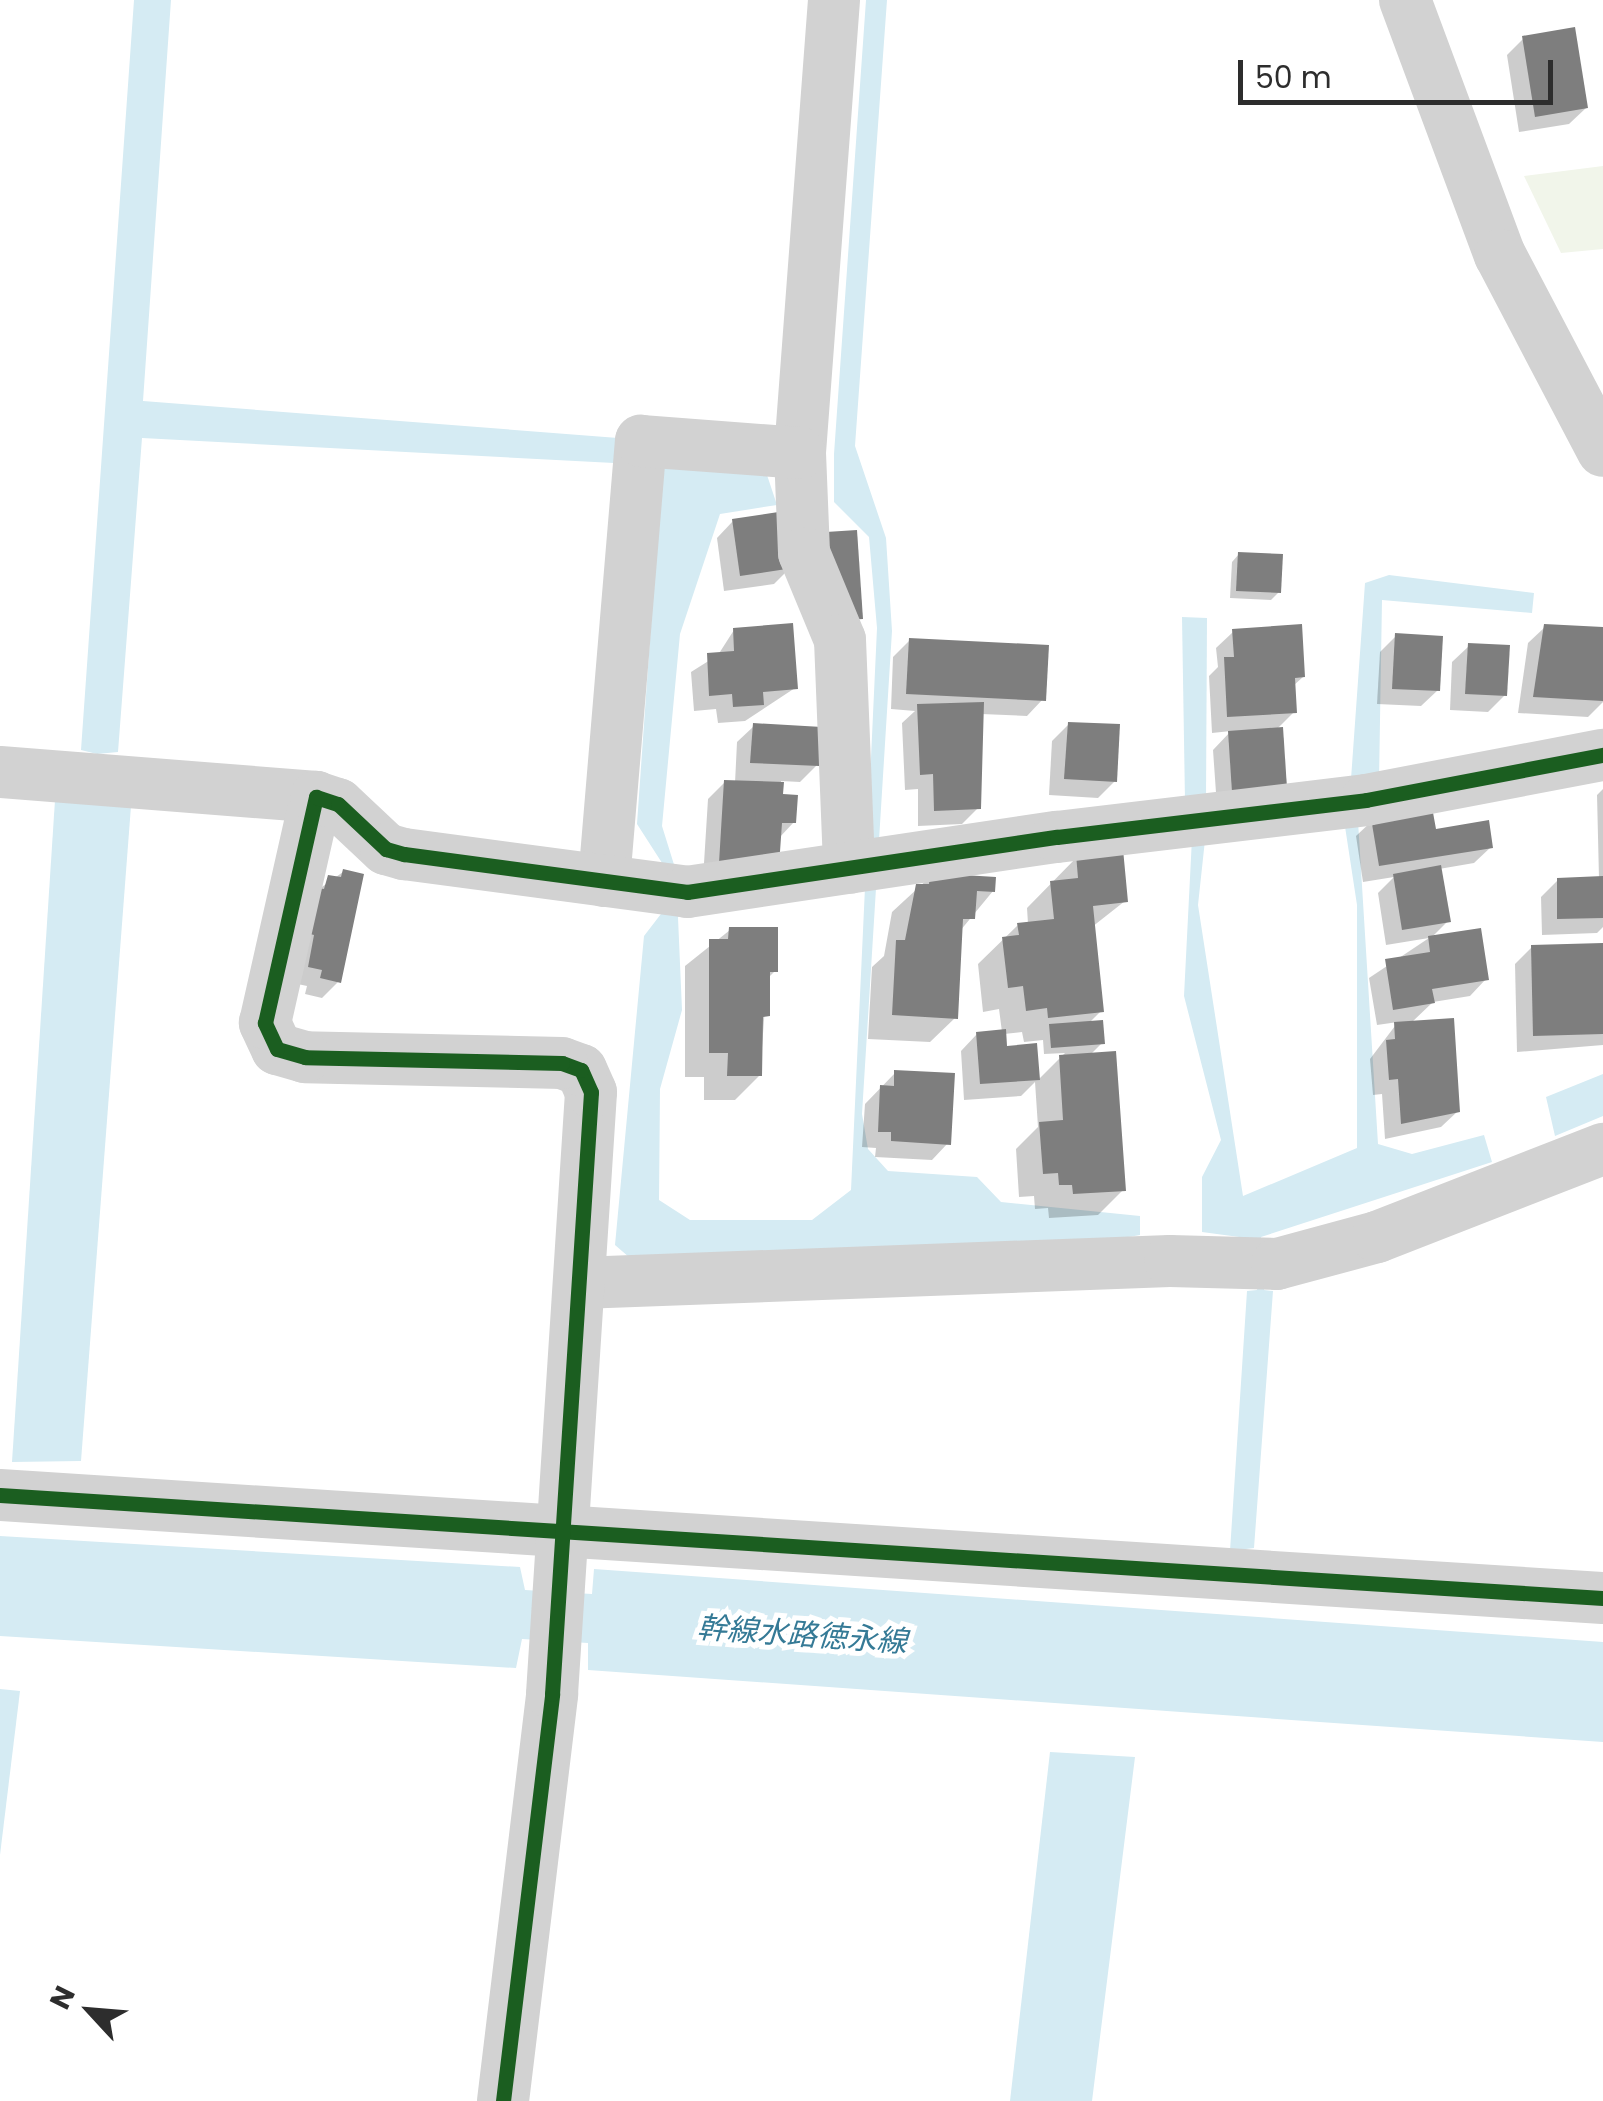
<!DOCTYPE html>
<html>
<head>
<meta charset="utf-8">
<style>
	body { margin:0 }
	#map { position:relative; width:1603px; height:2101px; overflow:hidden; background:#fff; font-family:Poppins,"Noto Sans JP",sans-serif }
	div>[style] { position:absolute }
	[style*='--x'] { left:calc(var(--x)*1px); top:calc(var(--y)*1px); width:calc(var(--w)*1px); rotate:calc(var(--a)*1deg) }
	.green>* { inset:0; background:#f1f5ea }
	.water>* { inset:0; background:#d5ebf3 }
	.shadow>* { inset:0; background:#0003 }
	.building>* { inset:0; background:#7e7e7e }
	.minor>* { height:52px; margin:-26px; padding:0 26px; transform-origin:26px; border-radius:26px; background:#d2d2d2 }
	.cycleway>* { height:15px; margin:-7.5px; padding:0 7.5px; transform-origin:7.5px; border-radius:7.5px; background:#1b5e20 }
	span { translate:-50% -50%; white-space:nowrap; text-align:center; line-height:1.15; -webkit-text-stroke:10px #fff; paint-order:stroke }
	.water-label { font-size:30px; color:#357a96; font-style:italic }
	.north { position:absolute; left:40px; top:1961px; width:100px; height:100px; -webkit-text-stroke:8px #fff; paint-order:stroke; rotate:296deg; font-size:28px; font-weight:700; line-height:40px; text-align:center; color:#2d2d2d }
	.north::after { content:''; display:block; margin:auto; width:35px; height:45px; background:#2d2d2d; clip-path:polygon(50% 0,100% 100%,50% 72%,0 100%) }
	.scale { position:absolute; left:1238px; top:60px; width:315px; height:45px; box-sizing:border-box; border:5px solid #2d2d2d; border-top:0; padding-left:12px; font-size:30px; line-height:35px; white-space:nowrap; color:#2d2d2d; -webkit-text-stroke:8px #fff; paint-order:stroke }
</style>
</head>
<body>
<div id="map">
	<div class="green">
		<div style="clip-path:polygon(1603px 166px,1603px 249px,1561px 253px,1524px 176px)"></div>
	</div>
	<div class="water">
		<div style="clip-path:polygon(134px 0,171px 0,143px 401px,618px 438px,614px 463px,142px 438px,118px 752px,97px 754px,81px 750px)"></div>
		<div style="clip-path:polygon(866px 0,887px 0,855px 446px,886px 538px,892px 631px,862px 1114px,868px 1149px,888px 1171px,977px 1177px,1001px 1202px,1140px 1216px,1140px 1235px,1056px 1250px,637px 1264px,615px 1245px,644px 936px,664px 910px,664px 866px,637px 824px,662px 468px,767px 475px,777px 505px,720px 514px,680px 634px,662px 826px,676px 871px,682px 1010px,660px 1089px,659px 1200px,690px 1220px,812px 1220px,851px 1190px,877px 628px,869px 537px,834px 502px,834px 454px)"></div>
		<div style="clip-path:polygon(1389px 575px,1534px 593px,1532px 613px,1382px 600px,1379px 781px,1351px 779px,1365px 583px)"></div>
		<div style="clip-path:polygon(1182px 617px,1207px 618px,1206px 799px,1185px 801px)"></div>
		<div style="clip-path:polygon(55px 800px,131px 806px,81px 1461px,12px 1462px)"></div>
		<div style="clip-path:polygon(1344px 820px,1358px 821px,1378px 1144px,1412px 1154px,1484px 1135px,1492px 1162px,1261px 1237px,1264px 1290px,1273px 1291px,1254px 1548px,1230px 1551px,1247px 1291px,1257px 1290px,1254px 1239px,1202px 1232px,1202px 1177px,1221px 1140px,1184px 996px,1192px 838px,1205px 840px,1198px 905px,1243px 1196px,1357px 1148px,1357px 905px)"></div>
		<div style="clip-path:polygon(1603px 1074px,1603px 1116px,1555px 1136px,1546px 1097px)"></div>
		<div style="clip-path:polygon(0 1536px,520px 1567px,525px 1590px,592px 1594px,594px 1569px,1603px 1642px,1603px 1742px,588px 1670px,588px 1643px,522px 1639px,516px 1668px,0 1636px)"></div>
		<div style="clip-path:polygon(0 1689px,20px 1691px,0 1855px)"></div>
		<div style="clip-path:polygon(1050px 1752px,1135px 1757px,1092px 2101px,1010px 2101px)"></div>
	</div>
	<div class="shadow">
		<div style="clip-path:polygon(1523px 39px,1586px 108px,1569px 124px,1519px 132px,1507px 55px)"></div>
		<div style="clip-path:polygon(733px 521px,791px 567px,774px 584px,724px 591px,717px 538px)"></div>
		<div style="clip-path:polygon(1239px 554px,1279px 592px,1271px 600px,1230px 598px,1232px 562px)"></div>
		<div style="clip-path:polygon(1545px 627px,1603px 630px,1603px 702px,1588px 717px,1518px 713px,1528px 643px)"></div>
		<div style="clip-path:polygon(734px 630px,795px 688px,745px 721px,718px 723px,716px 709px,694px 711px,691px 672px,718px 655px)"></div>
		<div style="clip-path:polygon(1233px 632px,1303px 677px,1293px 686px,1294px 712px,1276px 730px,1284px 787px,1217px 807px,1213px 750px,1231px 731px,1212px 733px,1209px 676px,1218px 667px,1216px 648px)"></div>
		<div style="clip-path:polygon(1396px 636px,1438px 690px,1421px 706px,1377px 704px,1380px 652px)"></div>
		<div style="clip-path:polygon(910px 640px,1043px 699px,1027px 716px,981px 714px,978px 808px,962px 824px,918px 826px,918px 789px,905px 790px,902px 723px,915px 711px,891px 709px,893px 657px)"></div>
		<div style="clip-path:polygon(1469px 646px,1505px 695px,1488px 712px,1450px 710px,1452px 662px)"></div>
		<div style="clip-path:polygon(1069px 724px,1115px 781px,1098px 798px,1049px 795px,1052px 741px)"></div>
		<div style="clip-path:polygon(754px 726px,817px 765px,800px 782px,781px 781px,781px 797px,794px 822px,779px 838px,703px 879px,708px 799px,725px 782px,735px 783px,737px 742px)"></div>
		<div style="clip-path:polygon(1603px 789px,1603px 927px,1597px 933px,1542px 935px,1541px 897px,1558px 880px,1599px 879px,1597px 795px)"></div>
		<div style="clip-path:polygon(1373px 820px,1491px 847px,1474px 863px,1439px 869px,1448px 921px,1431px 938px,1486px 979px,1470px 996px,1433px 1002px,1411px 1023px,1458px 1111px,1441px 1127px,1385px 1139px,1382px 1094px,1373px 1095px,1370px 1059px,1398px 1022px,1377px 1025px,1369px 978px,1429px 938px,1386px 945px,1378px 893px,1394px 877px,1363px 882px,1356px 836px)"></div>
		<div style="clip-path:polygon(evenodd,1077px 857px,1125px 901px,1092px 927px,1101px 1011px,1088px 1024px,1102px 1043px,1090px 1055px,1123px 1190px,1098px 1215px,1049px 1218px,1048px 1208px,1035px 1209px,1034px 1196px,1019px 1197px,1016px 1149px,1038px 1127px,1035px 1082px,1021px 1096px,964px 1100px,961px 1051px,977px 1034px,1002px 1032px,999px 1009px,983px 1012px,978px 964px,1018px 925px,1028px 924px,1027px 908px,1077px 857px,1022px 1032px,1024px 1042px,1043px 1040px,1044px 1054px,1065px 1053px,1038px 1080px,1005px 1048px,1004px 1034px,1022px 1032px)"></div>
		<div style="clip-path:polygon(343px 872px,338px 982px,322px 998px,305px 994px,307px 986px,293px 983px,312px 894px)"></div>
		<div style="clip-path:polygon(931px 876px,993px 891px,960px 931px,955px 1018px,930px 1042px,868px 1039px,872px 967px,884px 956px,892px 912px)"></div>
		<div style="clip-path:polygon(730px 930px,775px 971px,767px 979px,760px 1075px,735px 1100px,704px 1100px,704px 1077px,685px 1077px,685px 966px)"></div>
		<div style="clip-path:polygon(1603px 946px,1603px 1045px,1517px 1052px,1515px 964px,1532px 947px)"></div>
		<div style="clip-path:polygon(895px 1073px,948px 1143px,932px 1160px,875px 1157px,876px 1148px,862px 1147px,865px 1104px)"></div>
	</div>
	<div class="building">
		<div style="clip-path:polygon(1575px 27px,1588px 108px,1535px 117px,1522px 36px)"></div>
		<div style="clip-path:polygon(785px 511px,793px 568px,740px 576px,732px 519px)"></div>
		<div style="clip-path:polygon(857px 530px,863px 619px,846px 620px,830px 581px,826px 532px)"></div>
		<div style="clip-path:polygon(1238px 552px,1283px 554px,1281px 593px,1236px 591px)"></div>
		<div style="clip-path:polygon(793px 623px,798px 689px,763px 692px,764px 705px,733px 707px,732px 694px,709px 696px,707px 653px,734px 651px,733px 628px)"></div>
		<div style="clip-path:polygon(1302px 624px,1305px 677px,1295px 678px,1297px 713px,1227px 717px,1224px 657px,1234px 657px,1232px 629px)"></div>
		<div style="clip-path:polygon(1544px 624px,1603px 627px,1603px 701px,1533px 697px)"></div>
		<div style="clip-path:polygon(1395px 633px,1443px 636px,1440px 691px,1392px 689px)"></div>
		<div style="clip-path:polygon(909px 638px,1049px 645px,1046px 701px,906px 694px)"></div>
		<div style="clip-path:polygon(1468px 643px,1510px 645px,1507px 696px,1465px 694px)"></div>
		<div style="clip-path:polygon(984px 702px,981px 809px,934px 811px,933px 774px,920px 775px,917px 704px)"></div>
		<div style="clip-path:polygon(1068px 722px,1120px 724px,1117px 782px,1064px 779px)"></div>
		<div style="clip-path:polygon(753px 723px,822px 727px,819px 766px,750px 763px)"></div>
		<div style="clip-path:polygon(1283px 727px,1287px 788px,1232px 792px,1228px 731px)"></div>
		<div style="clip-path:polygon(724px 780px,784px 782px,783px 794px,798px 795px,796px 823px,782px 823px,779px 866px,719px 863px)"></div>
		<div style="clip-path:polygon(1432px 807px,1436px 829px,1489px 820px,1493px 848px,1379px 866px,1371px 818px)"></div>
		<div style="clip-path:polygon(1123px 849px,1128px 902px,1093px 906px,1104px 1012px,1048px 1018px,1047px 1008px,1026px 1011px,1023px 986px,1008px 988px,1002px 937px,1019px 935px,1017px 923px,1054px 919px,1050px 881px,1078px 878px,1076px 854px)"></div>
		<div style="clip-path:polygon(1441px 865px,1451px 922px,1402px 930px,1393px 874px)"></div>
		<div style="clip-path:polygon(343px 869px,364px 874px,341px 983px,320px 978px,322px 970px,308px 967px,314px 935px,306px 933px,316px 888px,324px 889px,328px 875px,341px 877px)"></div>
		<div style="clip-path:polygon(930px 873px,996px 877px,995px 892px,977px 891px,975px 919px,963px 919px,958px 1019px,892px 1015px,896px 940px,905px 940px,916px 884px,929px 884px)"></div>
		<div style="clip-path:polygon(1603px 876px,1603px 918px,1557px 919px,1557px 878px)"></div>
		<div style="clip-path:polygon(729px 927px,778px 927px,778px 972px,770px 972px,770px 1016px,763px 1017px,762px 1076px,727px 1076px,728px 1053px,709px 1053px,709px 939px,728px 939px)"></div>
		<div style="clip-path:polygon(1481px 928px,1489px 980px,1432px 989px,1435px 1003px,1393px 1010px,1385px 959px,1430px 952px,1428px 936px)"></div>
		<div style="clip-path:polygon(1603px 943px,1603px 1034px,1533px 1036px,1531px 945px)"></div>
		<div style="clip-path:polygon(1454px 1018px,1460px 1112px,1401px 1124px,1398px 1079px,1389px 1080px,1386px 1040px,1395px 1039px,1394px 1022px)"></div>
		<div style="clip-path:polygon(1103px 1020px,1105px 1044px,1051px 1048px,1049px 1024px)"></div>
		<div style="clip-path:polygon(1006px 1029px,1007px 1046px,1037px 1043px,1040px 1080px,980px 1084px,976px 1032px)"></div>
		<div style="clip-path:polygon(1116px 1051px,1126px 1191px,1073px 1194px,1072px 1185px,1059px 1185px,1058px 1173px,1043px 1174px,1039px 1122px,1063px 1120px,1059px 1055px)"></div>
		<div style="clip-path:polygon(894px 1070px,955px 1073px,951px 1145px,891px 1141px,891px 1132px,878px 1132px,880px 1085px,894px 1086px)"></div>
	</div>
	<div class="minor">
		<div style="--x:834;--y:0;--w:454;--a:94.3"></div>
		<div style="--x:800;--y:453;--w:100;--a:87.7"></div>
		<div style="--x:804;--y:553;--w:94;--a:67.5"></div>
		<div style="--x:840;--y:640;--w:228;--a:87.7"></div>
		<div style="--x:1405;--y:0;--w:272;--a:69.6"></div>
		<div style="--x:1500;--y:255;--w:221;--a:62.3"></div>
		<div style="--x:0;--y:772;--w:317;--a:4.5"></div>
		<div style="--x:604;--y:881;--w:442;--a:-85.2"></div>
		<div style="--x:641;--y:441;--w:159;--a:4.3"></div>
		<div style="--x:580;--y:1283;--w:590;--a:-2.14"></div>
		<div style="--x:1170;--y:1261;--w:107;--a:1.6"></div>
		<div style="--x:1277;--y:1264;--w:104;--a:-15.1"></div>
		<div style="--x:1377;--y:1237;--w:243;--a:-21.3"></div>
		<div style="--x:0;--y:1495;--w:1606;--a:3.68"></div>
		<div style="--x:503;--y:2101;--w:410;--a:-83.1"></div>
		<div style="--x:552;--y:1694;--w:603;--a:-86.29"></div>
		<div style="--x:591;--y:1092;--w:24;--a:-114"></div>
		<div style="--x:581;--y:1070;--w:20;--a:-160"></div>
		<div style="--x:562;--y:1063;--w:257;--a:-178.7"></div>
		<div style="--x:305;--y:1057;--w:29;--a:-164"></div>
		<div style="--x:277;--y:1049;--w:29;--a:-115"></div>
		<div style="--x:265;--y:1023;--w:232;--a:-77.3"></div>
		<div style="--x:316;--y:797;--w:23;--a:18"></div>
		<div style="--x:338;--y:804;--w:66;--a:43.2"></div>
		<div style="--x:386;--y:849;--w:19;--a:16"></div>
		<div style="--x:404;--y:854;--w:286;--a:7.6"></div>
		<div style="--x:687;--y:892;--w:374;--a:-8.5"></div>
		<div style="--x:1057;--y:837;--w:311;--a:-6.8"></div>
		<div style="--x:1366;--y:800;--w:241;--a:-10.8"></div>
	</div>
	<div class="cycleway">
		<div style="--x:0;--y:1495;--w:1606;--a:3.68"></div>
		<div style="--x:503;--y:2101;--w:410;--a:-83.1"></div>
		<div style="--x:552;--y:1694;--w:603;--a:-86.29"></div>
		<div style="--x:591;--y:1092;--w:24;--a:-114"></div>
		<div style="--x:581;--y:1070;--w:20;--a:-160"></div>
		<div style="--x:562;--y:1063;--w:257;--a:-178.7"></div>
		<div style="--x:305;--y:1057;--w:29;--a:-164"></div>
		<div style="--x:277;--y:1049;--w:29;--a:-115"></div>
		<div style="--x:265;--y:1023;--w:232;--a:-77.3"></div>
		<div style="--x:316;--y:797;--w:23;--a:18"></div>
		<div style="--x:338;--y:804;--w:66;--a:43.2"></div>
		<div style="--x:386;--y:849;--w:19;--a:16"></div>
		<div style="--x:404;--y:854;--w:286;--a:7.6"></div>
		<div style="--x:687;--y:892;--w:374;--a:-8.5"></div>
		<div style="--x:1057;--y:837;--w:311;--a:-6.8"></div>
		<div style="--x:1366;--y:800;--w:241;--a:-10.8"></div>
	</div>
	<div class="water-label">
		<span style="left:802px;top:1635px;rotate:4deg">幹線水路徳永線</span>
	</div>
	<div class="north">N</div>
	<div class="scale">50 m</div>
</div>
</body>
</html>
